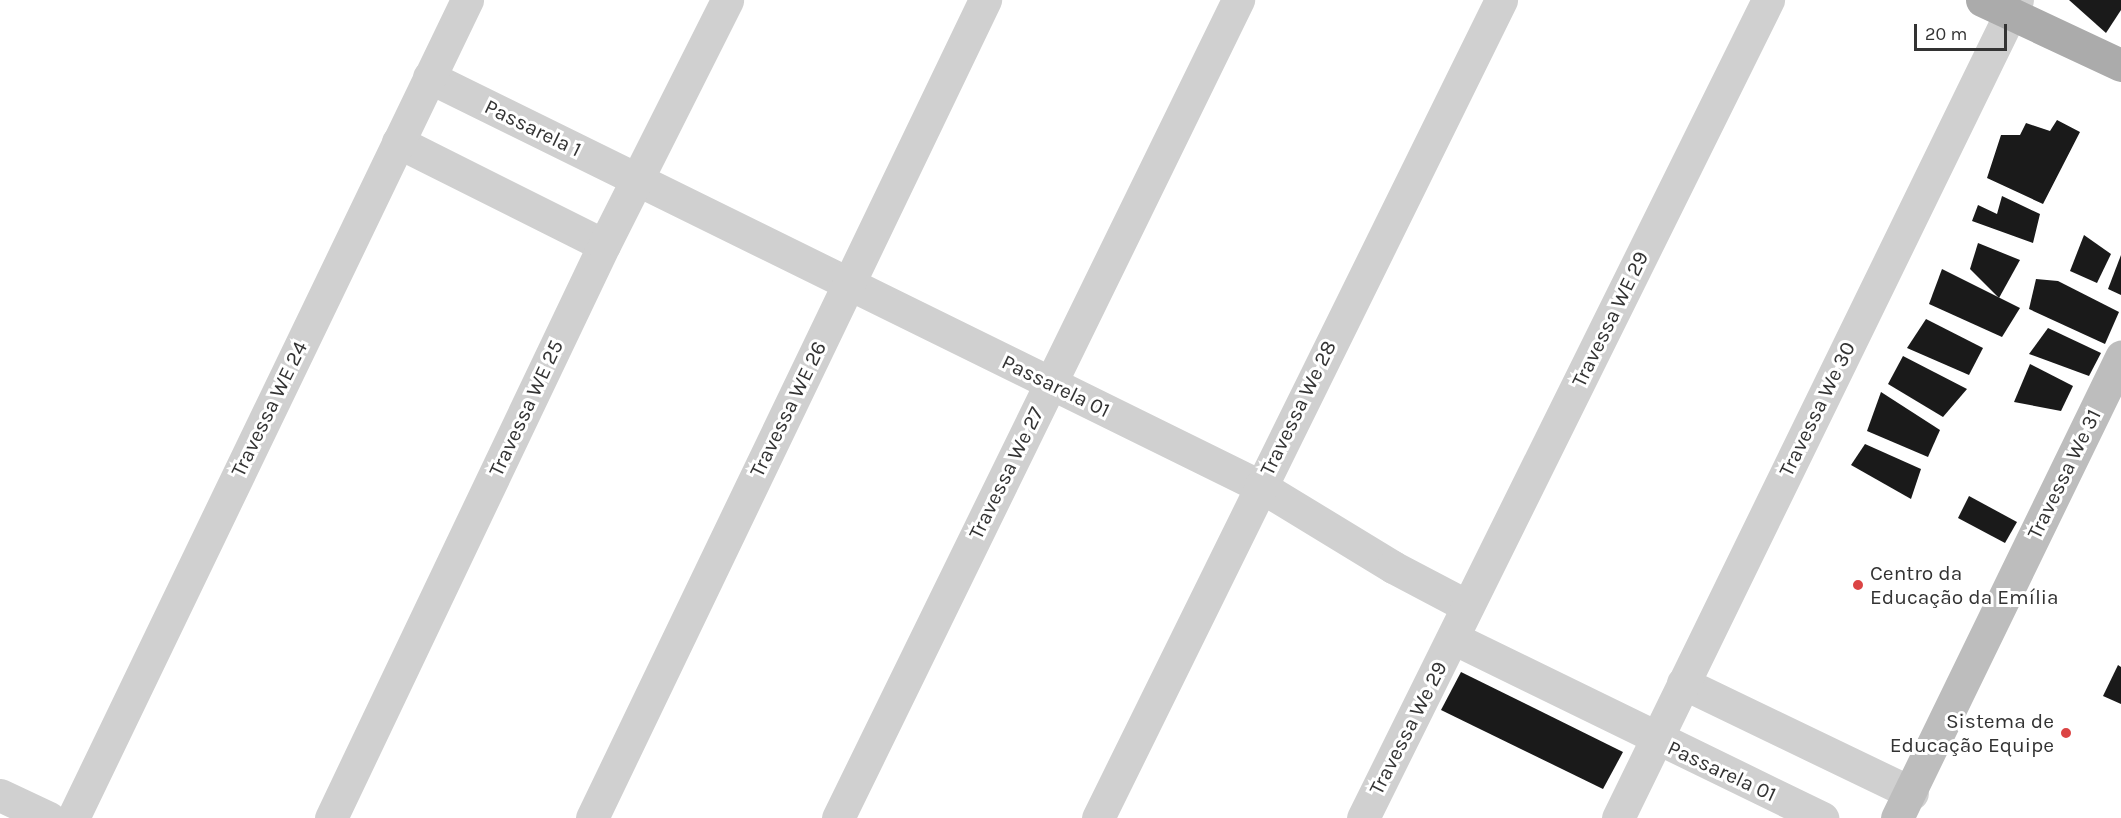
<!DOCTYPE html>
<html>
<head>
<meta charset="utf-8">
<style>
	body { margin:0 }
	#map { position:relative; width:2121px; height:818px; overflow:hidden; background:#fff; font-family:Karla,sans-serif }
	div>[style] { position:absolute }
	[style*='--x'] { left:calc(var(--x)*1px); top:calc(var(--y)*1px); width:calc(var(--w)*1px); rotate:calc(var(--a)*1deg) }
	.building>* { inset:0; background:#1a1a1a }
	.minor>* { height:33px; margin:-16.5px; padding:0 16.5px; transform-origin:16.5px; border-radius:16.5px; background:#d0d0d0 }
	.tertiary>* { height:33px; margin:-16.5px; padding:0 16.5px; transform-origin:16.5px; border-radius:16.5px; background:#d0d0d0 }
	.secondary>* { height:33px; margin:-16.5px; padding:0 16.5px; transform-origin:16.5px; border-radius:16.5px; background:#bdbdbd }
	.primary>* { height:33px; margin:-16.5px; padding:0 16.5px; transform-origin:16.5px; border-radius:16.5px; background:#ababab }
	.dots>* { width:16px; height:16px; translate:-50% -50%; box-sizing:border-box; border:3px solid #fff; border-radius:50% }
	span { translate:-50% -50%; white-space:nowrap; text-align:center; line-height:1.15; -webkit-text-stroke:6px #fff; paint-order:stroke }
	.street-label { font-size:21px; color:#333 }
	.poi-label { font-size:21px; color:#333 }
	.left { translate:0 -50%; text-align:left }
	.right { translate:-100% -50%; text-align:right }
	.scale { position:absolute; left:1914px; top:24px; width:93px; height:27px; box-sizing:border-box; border:3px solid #333; border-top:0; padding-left:8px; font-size:18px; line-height:21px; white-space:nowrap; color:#333; -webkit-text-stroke:4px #fff; paint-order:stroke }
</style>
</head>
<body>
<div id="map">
	<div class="building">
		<div style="clip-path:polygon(2069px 0,2121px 0,2121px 10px,2106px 33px)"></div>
		<div style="clip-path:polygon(2057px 120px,2080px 132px,2043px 204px,1987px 178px,2001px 135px,2020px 135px,2026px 123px,2050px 131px)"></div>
		<div style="clip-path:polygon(2002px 196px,2040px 214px,2033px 243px,1972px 221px,1978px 205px,1997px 214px)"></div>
		<div style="clip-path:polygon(2084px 235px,2111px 254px,2097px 283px,2070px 271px)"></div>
		<div style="clip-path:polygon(1978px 243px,2020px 260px,1999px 298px,1970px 269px)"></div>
		<div style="clip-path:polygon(2121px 255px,2121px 295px,2108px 289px)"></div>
		<div style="clip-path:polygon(1942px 269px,2020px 308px,2002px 337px,1929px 304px)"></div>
		<div style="clip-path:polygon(2036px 279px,2058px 281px,2119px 312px,2105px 344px,2029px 309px)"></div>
		<div style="clip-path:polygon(1926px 319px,1983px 348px,1969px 375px,1907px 348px)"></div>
		<div style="clip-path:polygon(2048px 328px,2101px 353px,2089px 376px,2029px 354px)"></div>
		<div style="clip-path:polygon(1903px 356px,1967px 389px,1943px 417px,1888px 384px)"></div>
		<div style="clip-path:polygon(2030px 364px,2073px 386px,2061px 411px,2014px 402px)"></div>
		<div style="clip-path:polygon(1881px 392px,1940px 430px,1928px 457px,1867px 431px)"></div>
		<div style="clip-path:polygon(1865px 444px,1921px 469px,1911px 499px,1851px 465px)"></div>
		<div style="clip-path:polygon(1969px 496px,2017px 522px,2005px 543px,1958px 518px)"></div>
		<div style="clip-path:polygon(2118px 665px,2121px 667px,2121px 704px,2103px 696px)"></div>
		<div style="clip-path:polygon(1461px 672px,1623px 752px,1603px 789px,1441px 710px)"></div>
	</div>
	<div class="minor">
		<div style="--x:429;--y:77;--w:926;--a:26.21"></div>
		<div style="--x:1260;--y:486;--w:156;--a:31.3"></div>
		<div style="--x:1393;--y:567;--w:84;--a:27.8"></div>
		<div style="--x:398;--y:142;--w:230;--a:26.6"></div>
		<div style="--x:1453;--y:638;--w:411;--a:26"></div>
		<div style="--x:1683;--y:683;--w:254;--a:25.7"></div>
		<div style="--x:73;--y:818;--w:908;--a:-64.28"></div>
		<div style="--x:331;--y:818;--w:635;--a:-64.53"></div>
		<div style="--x:604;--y:245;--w:274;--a:-63.3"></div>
		<div style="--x:592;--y:818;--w:908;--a:-64.34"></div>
		<div style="--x:838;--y:818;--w:911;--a:-63.94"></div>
		<div style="--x:1098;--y:818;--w:912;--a:-63.77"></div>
		<div style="--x:1363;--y:818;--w:913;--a:-63.66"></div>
		<div style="--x:1618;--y:818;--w:910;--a:-64"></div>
	</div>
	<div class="tertiary">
		<div style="--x:0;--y:795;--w:54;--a:25.1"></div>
	</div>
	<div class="secondary">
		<div style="--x:1897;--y:818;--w:513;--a:-64.08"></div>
	</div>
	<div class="primary">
		<div style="--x:1982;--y:0;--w:153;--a:25.1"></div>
	</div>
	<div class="dots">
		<div style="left:1858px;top:585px;background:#db4444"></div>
		<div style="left:2066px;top:733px;background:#db4444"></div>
	</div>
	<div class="street-label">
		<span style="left:533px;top:128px;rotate:26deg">Passarela 1</span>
		<span style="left:1610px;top:319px;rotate:-64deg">Travessa WE 29</span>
		<span style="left:1056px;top:386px;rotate:26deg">Passarela 01</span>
		<span style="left:526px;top:408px;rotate:-65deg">Travessa WE 25</span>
		<span style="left:1298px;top:408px;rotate:-64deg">Travessa We 28</span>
		<span style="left:269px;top:409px;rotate:-64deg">Travessa WE 24</span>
		<span style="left:788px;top:409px;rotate:-64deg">Travessa WE 26</span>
		<span style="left:1817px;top:409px;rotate:-64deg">Travessa We 30</span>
		<span style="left:1006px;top:473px;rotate:-64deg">Travessa We 27</span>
		<span style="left:2064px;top:474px;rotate:-64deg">Travessa We 31</span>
		<span style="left:1408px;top:728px;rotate:-63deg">Travessa We 29</span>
		<span style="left:1722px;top:771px;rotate:25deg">Passarela 01</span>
	</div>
	<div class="poi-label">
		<span class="left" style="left:1870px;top:585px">Centro da<br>Educação da Emília</span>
		<span class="right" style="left:2054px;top:733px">Sistema de<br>Educação Equipe</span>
	</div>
	<div class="scale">20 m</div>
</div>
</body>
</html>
